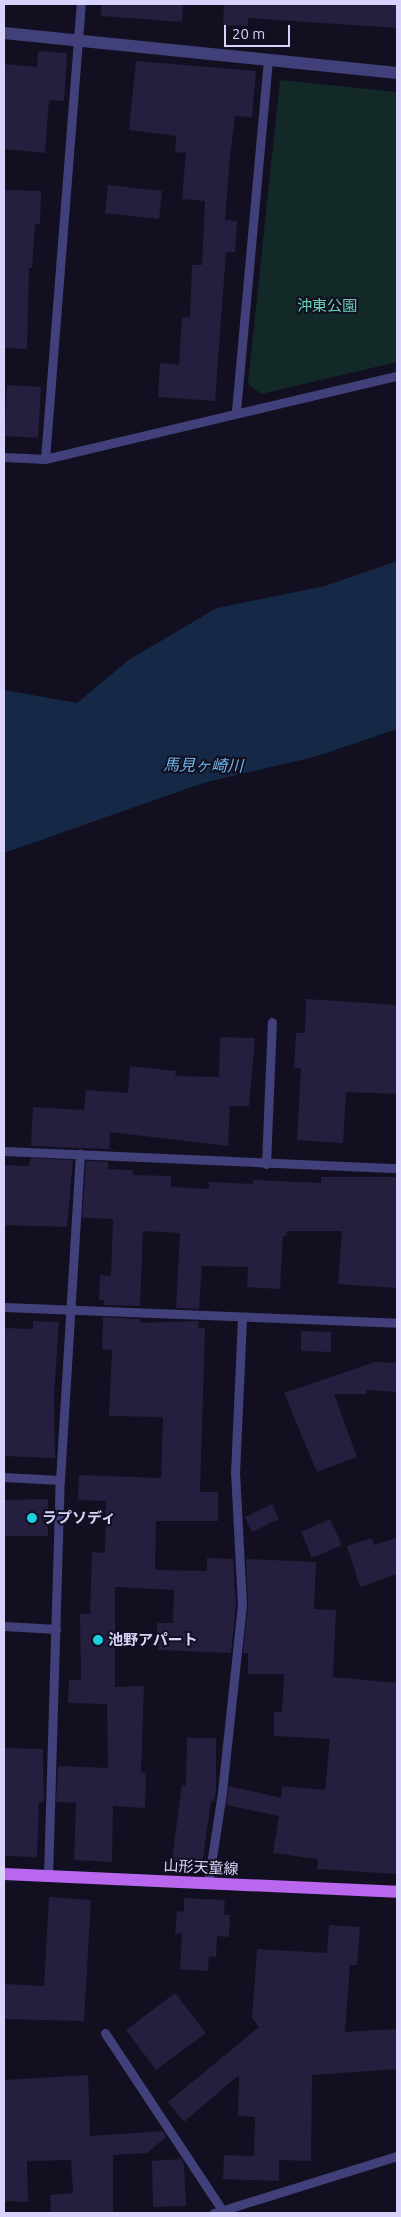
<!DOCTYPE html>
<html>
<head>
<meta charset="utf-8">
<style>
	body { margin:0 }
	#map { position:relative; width:401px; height:2217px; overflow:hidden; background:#121020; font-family:Ubuntu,"Noto Sans JP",sans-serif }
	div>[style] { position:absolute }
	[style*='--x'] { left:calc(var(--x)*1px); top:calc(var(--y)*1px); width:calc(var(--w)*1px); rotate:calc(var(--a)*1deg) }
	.green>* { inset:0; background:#132928 }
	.water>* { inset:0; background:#152845 }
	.building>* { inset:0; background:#241e3f }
	.lane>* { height:9px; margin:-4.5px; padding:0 4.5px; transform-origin:4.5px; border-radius:4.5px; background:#41407a }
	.street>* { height:12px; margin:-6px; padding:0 6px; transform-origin:6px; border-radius:6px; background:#41407a }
	.primary>* { height:12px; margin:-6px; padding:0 6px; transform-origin:6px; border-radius:6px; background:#b867ee }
	.dots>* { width:14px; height:14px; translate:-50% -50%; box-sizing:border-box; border:2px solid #121020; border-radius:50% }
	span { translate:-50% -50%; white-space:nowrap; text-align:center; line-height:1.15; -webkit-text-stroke:4px #121020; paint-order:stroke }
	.park-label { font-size:15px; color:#68d1b4 }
	.poi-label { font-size:15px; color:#d7d3fa; font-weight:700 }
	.left { translate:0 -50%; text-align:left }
	.street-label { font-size:15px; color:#d7d3fa }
	.water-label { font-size:16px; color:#6db6ee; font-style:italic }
	.frame { position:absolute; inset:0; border:5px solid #d7d3fa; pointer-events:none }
	.scale { position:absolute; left:224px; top:25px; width:66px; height:22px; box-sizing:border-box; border:2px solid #d7d3fa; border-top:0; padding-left:6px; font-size:15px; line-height:18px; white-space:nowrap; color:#d7d3fa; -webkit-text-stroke:4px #121020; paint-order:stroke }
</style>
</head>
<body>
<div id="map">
	<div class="green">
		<div style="clip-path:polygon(280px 80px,397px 92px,397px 362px,261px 394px,248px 384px)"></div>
	</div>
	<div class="water">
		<div style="clip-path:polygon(397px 561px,397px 729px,314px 757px,203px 783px,4px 853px,4px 690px,77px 703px,130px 659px,217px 608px,325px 586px)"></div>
	</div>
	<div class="building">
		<div style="clip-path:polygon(102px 4px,183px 4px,182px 22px,101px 16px)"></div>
		<div style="clip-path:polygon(224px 4px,397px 4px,397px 28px,248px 18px,248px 26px,223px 25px)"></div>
		<div style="clip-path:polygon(38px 51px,67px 53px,64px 101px,49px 100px,45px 153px,4px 149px,4px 64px,37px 67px)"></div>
		<div style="clip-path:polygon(136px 61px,256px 71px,252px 117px,235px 116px,230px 156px,225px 220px,237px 221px,235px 252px,226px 252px,215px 401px,158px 397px,160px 363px,179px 365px,182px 317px,190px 318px,192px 265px,202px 265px,205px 201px,182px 199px,186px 153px,175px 152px,176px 136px,129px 130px)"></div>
		<div style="clip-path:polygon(108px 185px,162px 191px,159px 219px,105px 213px)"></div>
		<div style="clip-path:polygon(4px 190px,41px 191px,40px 224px,35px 224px,32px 268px,29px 268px,27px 349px,4px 348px)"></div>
		<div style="clip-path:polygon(7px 385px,41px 387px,38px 438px,4px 436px)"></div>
		<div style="clip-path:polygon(306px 999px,397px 1005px,397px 1094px,346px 1092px,343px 1143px,297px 1140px,301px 1068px,294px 1068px,296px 1033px,305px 1033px)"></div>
		<div style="clip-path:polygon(220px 1037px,255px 1038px,249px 1106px,230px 1106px,228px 1146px,110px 1132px,109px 1149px,31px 1146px,33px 1107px,84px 1110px,86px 1090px,128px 1093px,130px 1066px,176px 1071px,175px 1076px,219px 1077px)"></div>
		<div style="clip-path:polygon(30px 1158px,73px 1160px,67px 1227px,4px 1225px,4px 1165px,29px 1166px)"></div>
		<div style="clip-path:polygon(86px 1161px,108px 1162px,108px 1169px,133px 1170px,133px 1175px,171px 1176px,171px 1187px,209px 1189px,209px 1182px,253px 1184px,253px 1180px,321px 1183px,321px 1177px,397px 1177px,397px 1288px,338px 1284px,342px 1231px,287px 1231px,286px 1236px,283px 1236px,280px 1289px,247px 1287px,248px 1267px,202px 1266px,199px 1309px,176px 1308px,180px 1233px,143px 1231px,140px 1306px,104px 1305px,104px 1300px,99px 1300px,100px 1275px,111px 1276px,113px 1219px,82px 1218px)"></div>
		<div style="clip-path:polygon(103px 1317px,140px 1319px,140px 1323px,199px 1321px,198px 1328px,205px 1328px,200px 1492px,218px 1492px,218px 1521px,156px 1521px,155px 1570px,207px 1571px,207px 1558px,233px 1559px,236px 1605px,231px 1653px,158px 1650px,157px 1623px,173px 1623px,174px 1590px,115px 1587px,115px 1687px,144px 1686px,141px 1772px,146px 1773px,145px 1808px,113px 1806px,112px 1862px,74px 1860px,76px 1803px,56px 1802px,58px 1766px,108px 1768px,107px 1704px,68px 1703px,69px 1680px,81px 1680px,80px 1614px,90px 1614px,92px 1552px,105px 1553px,106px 1501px,78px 1500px,79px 1475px,161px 1478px,163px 1417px,109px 1416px,112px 1350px,102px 1349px)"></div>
		<div style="clip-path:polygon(33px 1321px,59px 1322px,54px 1395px,55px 1458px,4px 1456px,4px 1328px,33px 1329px)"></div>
		<div style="clip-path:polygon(301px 1331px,331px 1332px,331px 1352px,301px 1351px)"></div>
		<div style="clip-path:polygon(375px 1362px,397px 1363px,397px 1392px,367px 1390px,366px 1394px,334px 1394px,357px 1457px,317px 1472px,284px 1393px)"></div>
		<div style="clip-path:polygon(48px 1499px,48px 1536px,4px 1536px,4px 1500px)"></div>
		<div style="clip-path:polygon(272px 1504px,279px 1519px,252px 1532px,245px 1517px)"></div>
		<div style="clip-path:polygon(330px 1519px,342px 1545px,312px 1558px,301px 1532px)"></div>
		<div style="clip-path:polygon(372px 1538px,374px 1545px,397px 1538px,397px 1574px,360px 1587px,347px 1546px)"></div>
		<div style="clip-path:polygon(246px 1559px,316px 1562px,314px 1609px,336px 1610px,333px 1677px,397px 1683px,397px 1874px,317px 1869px,318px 1859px,273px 1853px,279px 1816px,226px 1805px,229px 1786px,281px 1798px,282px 1786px,325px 1790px,330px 1739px,274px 1736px,274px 1712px,282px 1712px,284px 1674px,248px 1674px,248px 1653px,243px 1653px,248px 1606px)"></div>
		<div style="clip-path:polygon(187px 1738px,216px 1738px,216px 1791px,214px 1802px,211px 1801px,202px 1865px,172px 1860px,182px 1785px,186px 1786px)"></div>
		<div style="clip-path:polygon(5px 1748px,43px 1749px,44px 1802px,39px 1802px,37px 1857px,4px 1856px)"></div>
		<div style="clip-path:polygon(49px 1897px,91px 1900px,84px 2021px,4px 2019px,4px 1984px,44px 1986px)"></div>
		<div style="clip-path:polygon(184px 1898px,225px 1900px,224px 1915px,230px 1915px,229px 1937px,217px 1936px,216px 1957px,209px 1956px,208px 1971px,180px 1969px,182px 1934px,175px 1933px,177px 1911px,184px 1912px)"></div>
		<div style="clip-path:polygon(329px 1925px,360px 1927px,357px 1965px,350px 1965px,345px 2032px,397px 2029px,397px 2069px,312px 2075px,311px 2161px,279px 2160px,279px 2181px,223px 2179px,224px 2155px,254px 2156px,255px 2117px,238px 2116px,239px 2075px,184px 2122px,168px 2102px,259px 2027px,252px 2018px,257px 1949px,327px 1953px)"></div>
		<div style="clip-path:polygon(175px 1993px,206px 2033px,156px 2070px,126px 2030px)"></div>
		<div style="clip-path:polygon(88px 2075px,90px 2136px,163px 2131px,166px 2137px,147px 2153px,113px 2155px,113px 2213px,51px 2213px,50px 2195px,73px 2193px,71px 2160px,27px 2161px,28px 2202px,4px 2201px,4px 2080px)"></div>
		<div style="clip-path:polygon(181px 2159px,184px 2164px,186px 2206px,153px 2207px,152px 2161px)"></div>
	</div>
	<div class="lane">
		<div style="--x:236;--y:411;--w:351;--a:-84.8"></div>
		<div style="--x:4;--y:457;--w:41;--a:2.8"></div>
		<div style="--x:45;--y:459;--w:362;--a:-13.3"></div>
		<div style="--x:45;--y:459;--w:456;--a:-85.5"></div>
		<div style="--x:4;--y:1151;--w:393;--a:2.5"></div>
		<div style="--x:266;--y:1164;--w:142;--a:-87.6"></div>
		<div style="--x:4;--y:1307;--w:393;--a:2.3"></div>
		<div style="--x:4;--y:1477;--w:56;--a:3.1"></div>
		<div style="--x:60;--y:1480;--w:327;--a:-86.5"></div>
		<div style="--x:4;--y:1626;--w:52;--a:3.3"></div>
		<div style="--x:48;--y:1876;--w:396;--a:-88.3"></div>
		<div style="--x:208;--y:1884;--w:93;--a:-81.3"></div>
		<div style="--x:222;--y:1792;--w:188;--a:-83.9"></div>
		<div style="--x:242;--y:1605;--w:132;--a:-93"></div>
		<div style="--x:235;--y:1473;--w:156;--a:-87.4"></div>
		<div style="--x:105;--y:2033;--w:214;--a:56.5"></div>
		<div style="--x:214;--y:2213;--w:192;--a:-17.3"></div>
	</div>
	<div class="street">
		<div style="--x:4;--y:33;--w:395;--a:5.8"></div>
	</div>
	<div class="primary">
		<div style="--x:4;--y:1874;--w:393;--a:2.6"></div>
	</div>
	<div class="dots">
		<div style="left:32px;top:1518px;background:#1ad1e0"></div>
		<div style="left:98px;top:1640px;background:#1ad1e0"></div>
	</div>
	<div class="park-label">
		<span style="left:327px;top:306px">沖東公園</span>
	</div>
	<div class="poi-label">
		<span class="left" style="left:42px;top:1518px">ラプソディ</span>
		<span class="left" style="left:108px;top:1640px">池野アパート</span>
	</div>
	<div class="street-label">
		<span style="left:201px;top:1867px;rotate:3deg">山形天童線</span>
	</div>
	<div class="water-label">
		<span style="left:203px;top:765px;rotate:1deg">馬見ヶ崎川</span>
	</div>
	<div class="frame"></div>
	<div class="scale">20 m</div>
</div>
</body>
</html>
